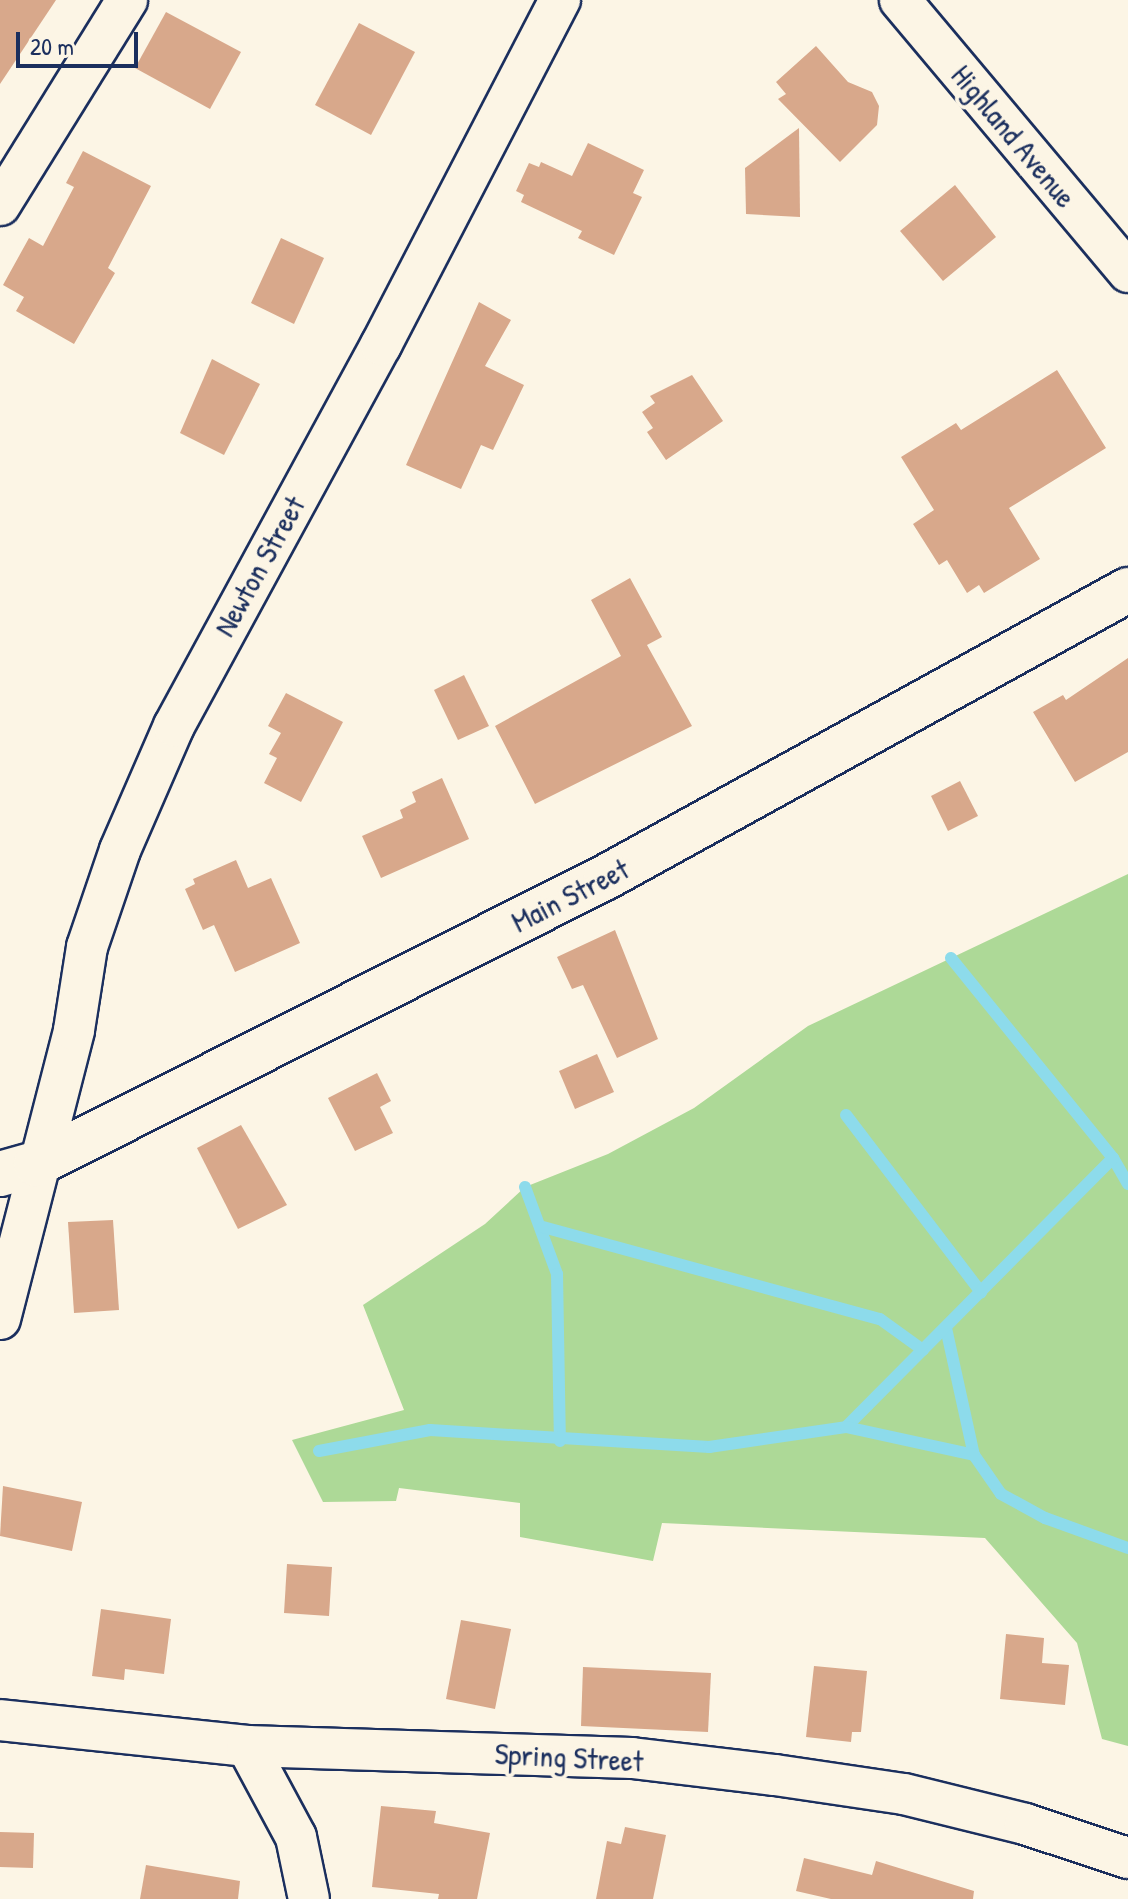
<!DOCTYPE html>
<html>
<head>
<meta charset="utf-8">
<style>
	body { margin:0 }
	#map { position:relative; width:1128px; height:1899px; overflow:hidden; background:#fcf5e5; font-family:"Patrick Hand",sans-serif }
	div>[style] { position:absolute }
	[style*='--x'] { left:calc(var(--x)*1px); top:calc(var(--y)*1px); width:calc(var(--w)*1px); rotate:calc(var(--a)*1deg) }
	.green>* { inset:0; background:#add997 }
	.stream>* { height:12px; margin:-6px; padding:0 6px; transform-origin:6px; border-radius:6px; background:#8ddbeb }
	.building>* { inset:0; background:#d8a88b }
	.roads { filter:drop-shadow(2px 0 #1b2f5e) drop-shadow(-2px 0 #1b2f5e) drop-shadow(0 2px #1b2f5e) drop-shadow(0 -2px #1b2f5e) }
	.minor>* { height:40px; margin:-20px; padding:0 20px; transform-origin:20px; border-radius:20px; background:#fcf5e5 }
	.secondary>* { height:44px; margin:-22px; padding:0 22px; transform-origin:22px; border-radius:22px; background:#fcf5e5 }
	span { translate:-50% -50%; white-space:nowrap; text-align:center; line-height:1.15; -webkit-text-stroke:8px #fcf5e5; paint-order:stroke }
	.street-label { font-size:30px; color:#1b2f5e }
	.scale { position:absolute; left:16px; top:32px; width:122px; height:36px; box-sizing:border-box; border:4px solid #1b2f5e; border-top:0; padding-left:10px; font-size:24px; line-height:28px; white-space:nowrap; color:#1b2f5e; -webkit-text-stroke:6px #fcf5e5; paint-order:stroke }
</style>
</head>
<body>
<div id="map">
	<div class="green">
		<div style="clip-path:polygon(1128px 874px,1128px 1746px,1102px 1739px,1077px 1643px,985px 1538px,662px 1523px,653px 1561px,520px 1537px,520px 1503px,399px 1488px,396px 1501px,323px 1502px,292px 1440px,404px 1410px,363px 1305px,485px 1224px,525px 1187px,608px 1154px,694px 1108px,808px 1026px)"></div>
	</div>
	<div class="stream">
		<div style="--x:951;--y:958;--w:257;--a:51"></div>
		<div style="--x:1113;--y:1158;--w:30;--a:60"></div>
		<div style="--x:846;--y:1115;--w:223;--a:52.7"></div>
		<div style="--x:525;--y:1187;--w:93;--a:69.8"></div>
		<div style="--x:557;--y:1274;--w:167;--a:89"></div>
		<div style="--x:543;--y:1227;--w:349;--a:15.3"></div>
		<div style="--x:880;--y:1319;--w:53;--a:35.8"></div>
		<div style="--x:946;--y:1328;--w:130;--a:77.6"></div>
		<div style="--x:974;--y:1455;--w:47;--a:55.3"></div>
		<div style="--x:1001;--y:1494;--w:50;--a:28.6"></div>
		<div style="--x:1045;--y:1518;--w:88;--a:19.9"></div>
		<div style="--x:846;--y:1427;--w:379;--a:-45.2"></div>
		<div style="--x:319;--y:1451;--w:113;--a:-10.7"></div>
		<div style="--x:430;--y:1430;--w:280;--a:3.5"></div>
		<div style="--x:709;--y:1447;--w:138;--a:-8.3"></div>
		<div style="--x:846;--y:1427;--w:131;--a:12.3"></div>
	</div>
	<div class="building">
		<div style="clip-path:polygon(0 0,56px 0,0 84px)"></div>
		<div style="clip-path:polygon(166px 12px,241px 52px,210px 109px,135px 68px)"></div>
		<div style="clip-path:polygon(359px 23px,415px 52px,371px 135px,315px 105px)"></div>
		<div style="clip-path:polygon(816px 46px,848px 82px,872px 92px,879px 106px,877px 125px,840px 162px,778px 99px,786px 94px,776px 82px)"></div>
		<div style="clip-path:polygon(799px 128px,800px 217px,746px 214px,745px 168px)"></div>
		<div style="clip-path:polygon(588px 143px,644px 170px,633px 193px,642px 197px,614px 255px,578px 238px,582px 231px,521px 202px,524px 195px,516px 191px,529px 163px,539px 167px,541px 162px,572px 176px)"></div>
		<div style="clip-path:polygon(83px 151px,151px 186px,108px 268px,115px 273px,74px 344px,16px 311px,24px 297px,3px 285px,29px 238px,43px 246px,74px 187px,66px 183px)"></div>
		<div style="clip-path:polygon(955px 185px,996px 237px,943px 281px,900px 231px)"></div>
		<div style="clip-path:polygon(281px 238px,324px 258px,294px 324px,251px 303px)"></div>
		<div style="clip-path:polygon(479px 302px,511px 320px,485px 366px,524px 385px,493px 450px,481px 445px,461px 489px,406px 465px)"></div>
		<div style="clip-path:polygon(212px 359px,260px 384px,224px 455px,180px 433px)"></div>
		<div style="clip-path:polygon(1057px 370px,1106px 448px,1009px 508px,1040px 559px,984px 593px,979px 585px,967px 593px,947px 560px,939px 565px,913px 524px,934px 510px,901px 457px,956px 423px,961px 430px)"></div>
		<div style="clip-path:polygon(692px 375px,723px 421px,666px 460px,647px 432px,653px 428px,642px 412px,655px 403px,650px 396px)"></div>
		<div style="clip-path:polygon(630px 578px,662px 637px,647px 645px,692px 726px,535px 804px,495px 726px,621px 656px,591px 600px)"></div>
		<div style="clip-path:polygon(1128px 658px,1128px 752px,1075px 782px,1033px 712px,1063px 695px,1066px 700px)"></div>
		<div style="clip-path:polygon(464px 675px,489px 726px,458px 740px,434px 690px)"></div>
		<div style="clip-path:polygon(286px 693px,343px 722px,301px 802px,264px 783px,277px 758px,269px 754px,281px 733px,268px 726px)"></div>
		<div style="clip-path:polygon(442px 778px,469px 839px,381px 878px,362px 836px,403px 818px,400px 810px,416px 802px,412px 792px)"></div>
		<div style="clip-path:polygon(960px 781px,978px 816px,948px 831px,931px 796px)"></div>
		<div style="clip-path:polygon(236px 860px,248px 888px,271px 878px,300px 943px,235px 972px,214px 925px,203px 930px,185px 889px,195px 884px,193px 879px)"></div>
		<div style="clip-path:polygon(615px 930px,658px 1039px,617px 1058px,583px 985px,572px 989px,557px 957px)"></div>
		<div style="clip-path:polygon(597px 1054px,614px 1092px,575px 1109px,559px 1071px)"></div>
		<div style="clip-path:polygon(377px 1073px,391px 1101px,380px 1107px,393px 1133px,355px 1151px,328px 1098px)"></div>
		<div style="clip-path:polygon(241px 1125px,287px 1205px,238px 1229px,197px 1148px)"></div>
		<div style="clip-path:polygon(113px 1220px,119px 1310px,74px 1313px,68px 1222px)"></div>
		<div style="clip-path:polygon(3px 1486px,82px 1502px,72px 1551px,0 1536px)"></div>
		<div style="clip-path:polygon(287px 1564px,332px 1567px,329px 1616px,284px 1613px)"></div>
		<div style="clip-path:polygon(101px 1609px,171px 1619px,164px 1674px,125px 1669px,124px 1680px,92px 1676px)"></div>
		<div style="clip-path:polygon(461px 1620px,511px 1629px,495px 1709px,446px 1699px)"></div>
		<div style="clip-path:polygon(1006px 1634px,1044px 1638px,1042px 1663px,1069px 1665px,1065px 1705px,1000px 1699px)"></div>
		<div style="clip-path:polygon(814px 1666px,867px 1671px,861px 1732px,852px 1732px,851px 1742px,806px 1737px)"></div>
		<div style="clip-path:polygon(583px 1667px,711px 1673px,708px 1732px,581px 1726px)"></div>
		<div style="clip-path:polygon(381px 1806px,436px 1811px,434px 1823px,490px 1833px,477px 1899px,438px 1899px,439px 1894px,372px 1887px)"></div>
		<div style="clip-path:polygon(625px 1827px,666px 1835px,653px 1899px,596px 1899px,607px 1841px,621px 1844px)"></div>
		<div style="clip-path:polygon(0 1832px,34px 1833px,33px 1868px,0 1867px)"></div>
		<div style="clip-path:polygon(804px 1858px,872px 1875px,876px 1861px,974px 1891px,973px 1899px,831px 1899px,796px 1891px)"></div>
		<div style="clip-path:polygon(146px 1865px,240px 1881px,238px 1899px,140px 1899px)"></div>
	</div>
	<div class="roads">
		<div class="minor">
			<div style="--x:900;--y:0;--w:355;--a:50"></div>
			<div style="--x:0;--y:205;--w:241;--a:-58.2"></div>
			<div style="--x:0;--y:1319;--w:298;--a:-75.6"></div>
			<div style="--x:74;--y:1030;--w:84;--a:-81.1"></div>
			<div style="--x:87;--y:947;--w:102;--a:-71.2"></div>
			<div style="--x:120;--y:850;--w:135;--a:-66.5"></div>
			<div style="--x:174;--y:726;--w:434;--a:-61.5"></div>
			<div style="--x:381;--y:345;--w:389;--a:-62.6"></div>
			<div style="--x:0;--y:1720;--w:248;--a:6"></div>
			<div style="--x:247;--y:1746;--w:385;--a:1.8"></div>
			<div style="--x:632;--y:1758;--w:144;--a:6.8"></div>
			<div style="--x:775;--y:1775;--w:130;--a:8.4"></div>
			<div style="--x:904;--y:1794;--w:125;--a:13.9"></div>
			<div style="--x:1025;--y:1824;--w:108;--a:18.3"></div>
			<div style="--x:247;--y:1746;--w:103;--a:61.7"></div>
			<div style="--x:296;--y:1837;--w:63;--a:78.2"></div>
		</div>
		<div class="secondary">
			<div style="--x:0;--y:1174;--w:37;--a:-16"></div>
			<div style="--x:36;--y:1164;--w:638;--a:-26.73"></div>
			<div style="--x:606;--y:877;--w:596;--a:-28.8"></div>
		</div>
	</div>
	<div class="street-label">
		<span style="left:1014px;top:136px;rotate:50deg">Highland Avenue</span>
		<span style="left:259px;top:566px;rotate:-61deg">Newton Street</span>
		<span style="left:570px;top:895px;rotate:-27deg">Main Street</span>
		<span style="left:569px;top:1757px;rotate:3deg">Spring Street</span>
	</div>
	<div class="scale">20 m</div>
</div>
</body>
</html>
